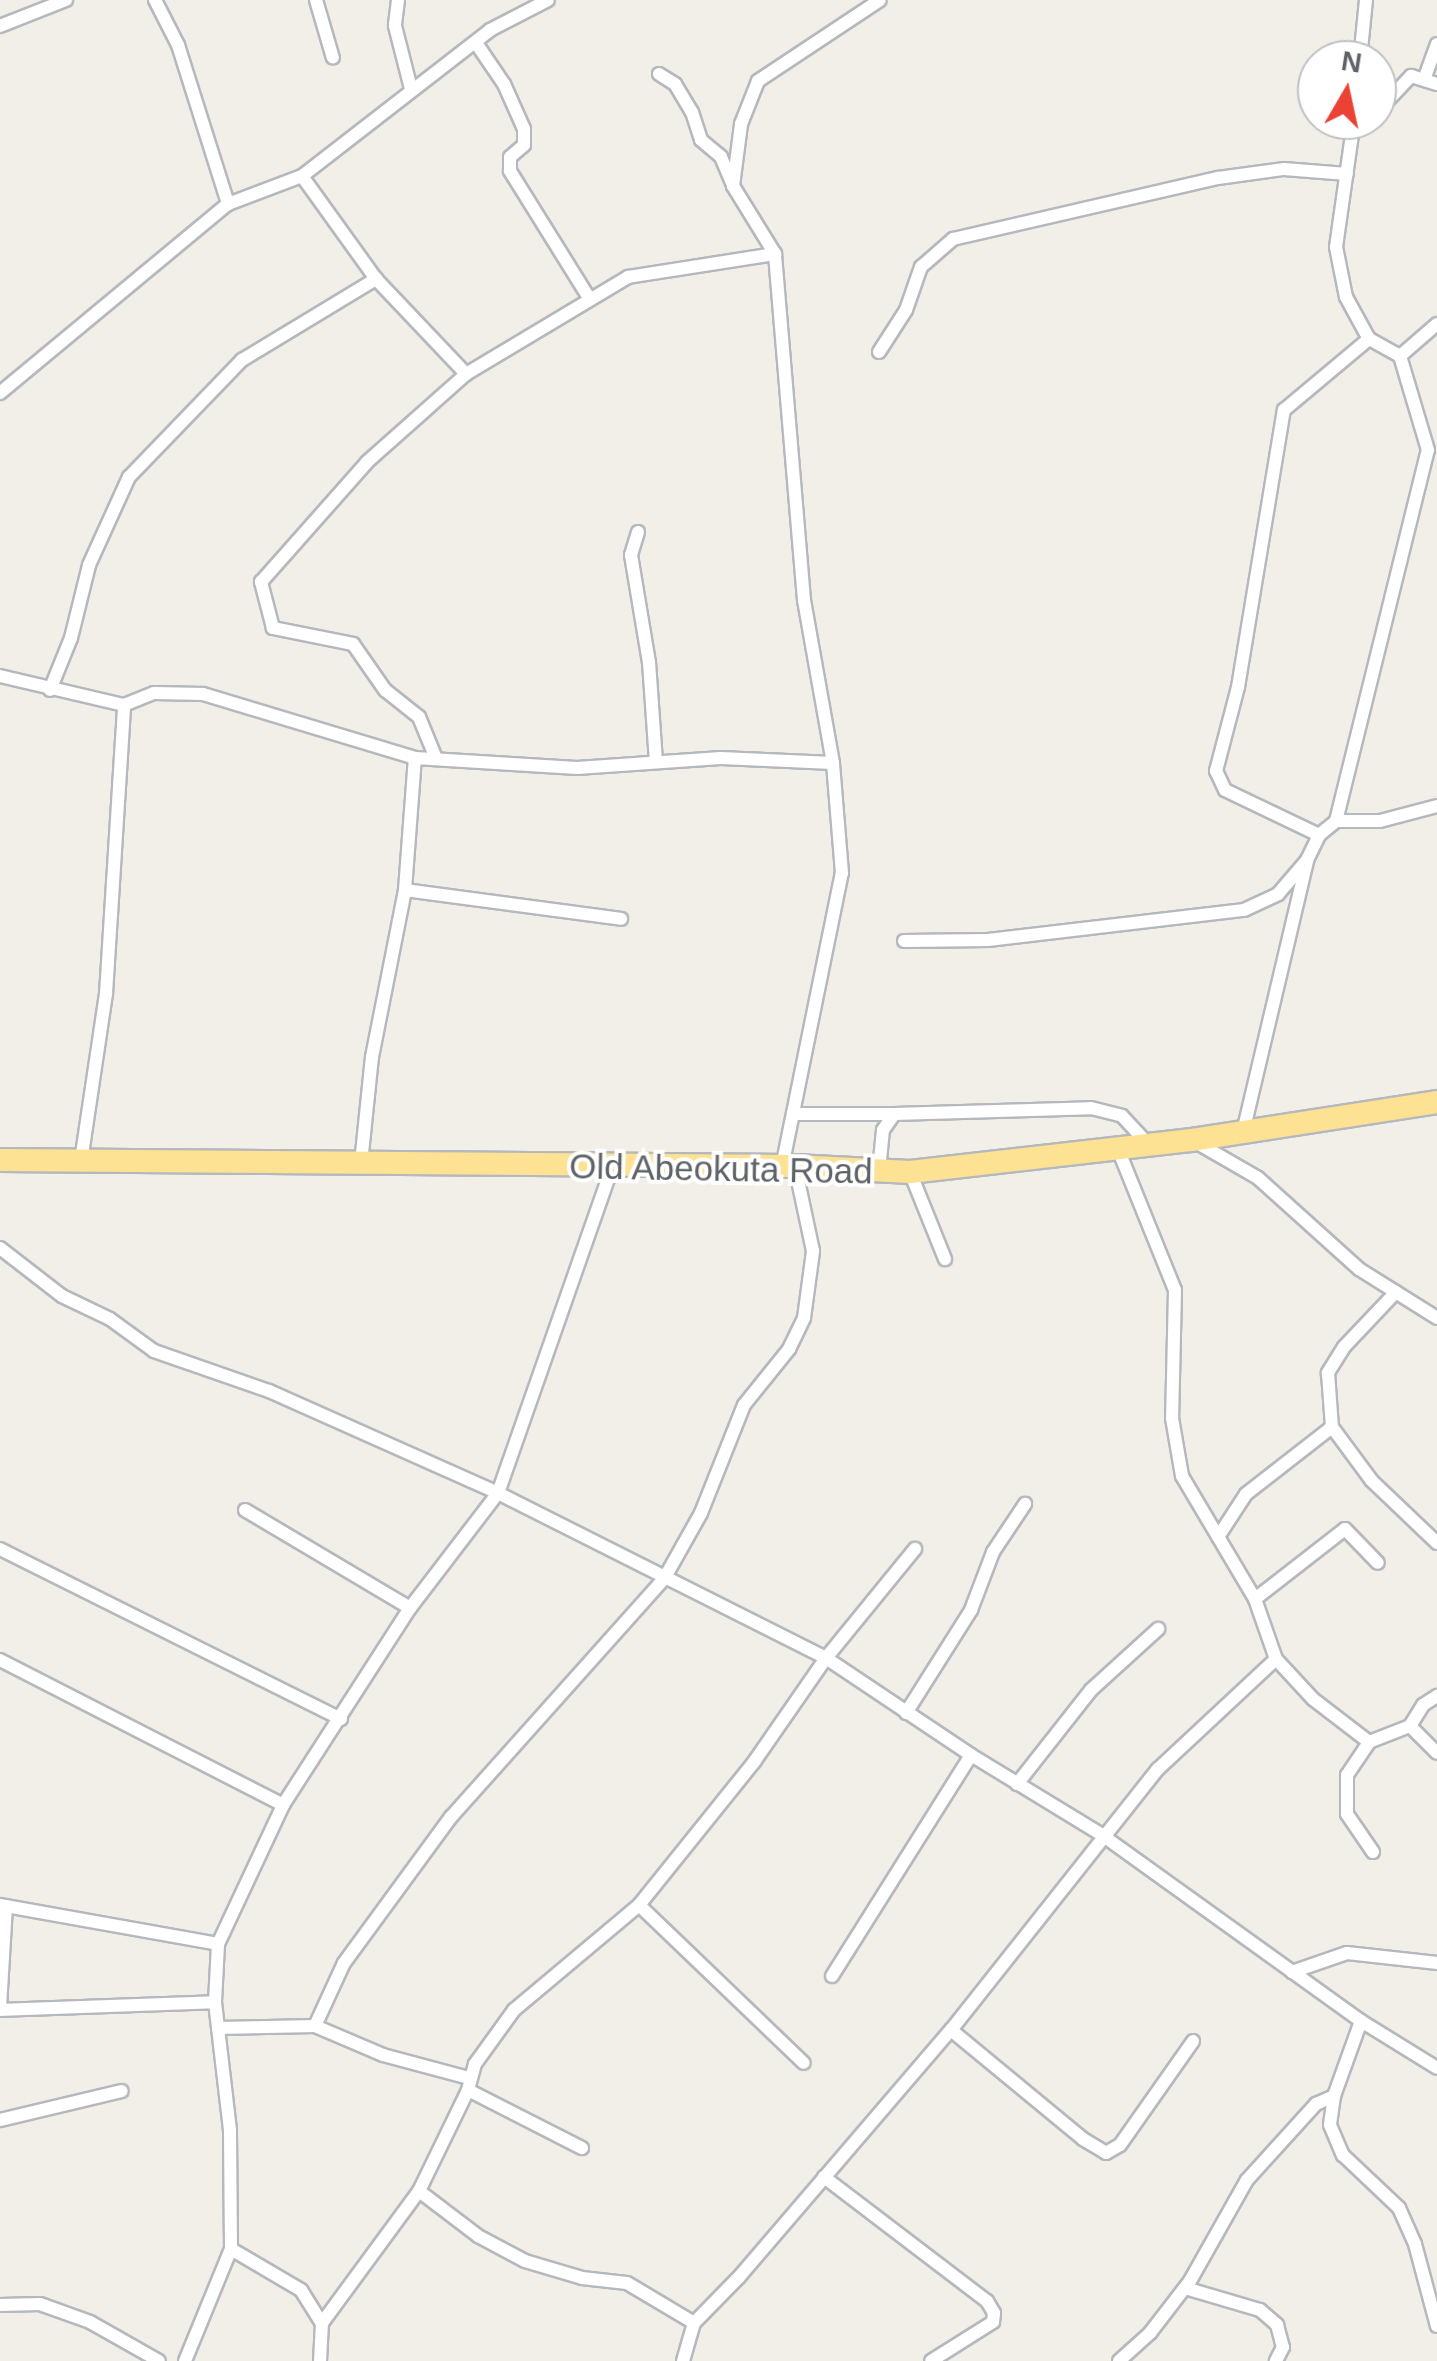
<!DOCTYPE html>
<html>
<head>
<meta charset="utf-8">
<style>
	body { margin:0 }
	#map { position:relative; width:1437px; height:2361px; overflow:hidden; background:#f1efe8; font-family:Arial,sans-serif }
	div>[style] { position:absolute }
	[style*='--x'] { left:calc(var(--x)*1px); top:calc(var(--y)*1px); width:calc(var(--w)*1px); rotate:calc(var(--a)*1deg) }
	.roads { filter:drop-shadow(2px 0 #b5b8bc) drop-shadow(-2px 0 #b5b8bc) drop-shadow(0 2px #b5b8bc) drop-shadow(0 -2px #b5b8bc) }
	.street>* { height:12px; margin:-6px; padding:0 6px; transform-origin:6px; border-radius:6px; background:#fff }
	.highway>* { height:22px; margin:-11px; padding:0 11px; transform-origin:11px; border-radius:11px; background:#fde293 }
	span { translate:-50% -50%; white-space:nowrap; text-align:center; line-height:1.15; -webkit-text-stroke:8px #fff; paint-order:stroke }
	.street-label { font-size:35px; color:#5f6368 }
	.north { position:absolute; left:1297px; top:40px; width:100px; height:100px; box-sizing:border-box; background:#fff; border:2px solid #bfc1c3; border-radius:50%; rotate:9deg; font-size:28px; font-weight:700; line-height:40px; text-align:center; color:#5f6368 }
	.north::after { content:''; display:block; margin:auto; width:35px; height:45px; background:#ea4335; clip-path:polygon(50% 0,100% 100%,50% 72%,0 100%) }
</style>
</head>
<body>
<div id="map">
	<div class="roads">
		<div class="street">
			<div style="--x:155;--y:0;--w:51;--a:62.9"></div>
			<div style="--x:178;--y:45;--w:167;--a:72.5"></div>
			<div style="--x:316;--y:0;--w:60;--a:73.7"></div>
			<div style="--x:398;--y:0;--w:26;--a:97"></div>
			<div style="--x:395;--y:26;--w:65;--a:75.7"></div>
			<div style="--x:0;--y:26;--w:71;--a:-21.5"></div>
			<div style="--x:476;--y:43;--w:50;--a:55.7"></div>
			<div style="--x:504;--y:84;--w:49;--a:66"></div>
			<div style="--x:524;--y:129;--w:16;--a:90"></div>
			<div style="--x:524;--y:145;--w:18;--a:139"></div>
			<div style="--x:510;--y:157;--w:14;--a:90"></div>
			<div style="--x:510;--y:171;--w:150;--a:58.1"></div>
			<div style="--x:1360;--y:60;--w:60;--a:-84.3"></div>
			<div style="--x:659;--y:74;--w:19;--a:32"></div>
			<div style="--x:675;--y:84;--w:33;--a:59"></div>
			<div style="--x:692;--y:112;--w:29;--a:72"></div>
			<div style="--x:701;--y:140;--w:26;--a:40"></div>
			<div style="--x:721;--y:157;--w:28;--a:67"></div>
			<div style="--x:1425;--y:77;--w:35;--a:-70"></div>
			<div style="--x:1377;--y:112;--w:50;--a:-46.6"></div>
			<div style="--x:1411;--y:76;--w:27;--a:17"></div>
			<div style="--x:302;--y:176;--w:127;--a:54.3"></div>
			<div style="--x:376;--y:279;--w:131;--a:46.5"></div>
			<div style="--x:879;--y:352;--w:50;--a:-57.3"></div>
			<div style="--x:906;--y:310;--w:46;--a:-70.8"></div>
			<div style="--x:921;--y:267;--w:43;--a:-41.2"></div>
			<div style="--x:953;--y:239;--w:272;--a:-13"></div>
			<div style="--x:1218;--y:178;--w:67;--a:-7.8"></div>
			<div style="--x:1284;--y:169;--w:63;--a:4.5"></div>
			<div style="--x:1400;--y:356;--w:49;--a:-40.9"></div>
			<div style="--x:0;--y:393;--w:296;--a:-39.7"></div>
			<div style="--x:228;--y:204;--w:79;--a:-20.7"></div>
			<div style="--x:302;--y:176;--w:238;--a:-37.8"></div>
			<div style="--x:490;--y:30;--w:65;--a:-27.3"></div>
			<div style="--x:638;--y:532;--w:24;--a:107"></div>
			<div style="--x:631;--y:555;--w:109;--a:80.5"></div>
			<div style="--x:649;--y:662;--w:99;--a:86"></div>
			<div style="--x:0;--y:676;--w:127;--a:13.2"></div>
			<div style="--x:124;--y:705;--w:32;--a:-22"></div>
			<div style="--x:154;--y:693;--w:49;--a:1.2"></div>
			<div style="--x:203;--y:694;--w:221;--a:16.8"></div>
			<div style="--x:415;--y:758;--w:162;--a:3.5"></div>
			<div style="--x:577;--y:768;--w:144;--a:-4"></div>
			<div style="--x:721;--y:758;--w:112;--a:2.6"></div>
			<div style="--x:50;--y:690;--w:56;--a:-68"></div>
			<div style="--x:71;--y:638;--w:75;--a:-76.1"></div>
			<div style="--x:89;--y:565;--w:97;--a:-65.6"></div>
			<div style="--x:129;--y:477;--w:163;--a:-46"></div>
			<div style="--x:242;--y:360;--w:157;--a:-31.2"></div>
			<div style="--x:435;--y:756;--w:42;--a:-112.3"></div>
			<div style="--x:419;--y:717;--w:43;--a:-141.5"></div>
			<div style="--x:385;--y:690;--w:56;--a:-124.8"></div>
			<div style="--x:353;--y:644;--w:82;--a:-168.7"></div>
			<div style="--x:273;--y:628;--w:48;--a:-104.6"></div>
			<div style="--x:261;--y:582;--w:160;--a:-48.5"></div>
			<div style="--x:367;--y:462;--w:132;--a:-41.6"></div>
			<div style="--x:466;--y:374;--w:189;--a:-30.9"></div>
			<div style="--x:628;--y:277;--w:149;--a:-8.9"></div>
			<div style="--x:1336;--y:821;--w:382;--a:-76.1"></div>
			<div style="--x:1428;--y:450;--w:98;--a:-106.6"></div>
			<div style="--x:1400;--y:356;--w:35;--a:-151"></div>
			<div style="--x:1369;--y:339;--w:48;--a:-118.7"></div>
			<div style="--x:1346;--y:297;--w:51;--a:-101.3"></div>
			<div style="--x:1336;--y:247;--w:128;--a:-81.9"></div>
			<div style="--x:1319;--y:835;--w:104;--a:-154.4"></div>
			<div style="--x:1225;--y:790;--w:21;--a:-115"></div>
			<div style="--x:1216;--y:771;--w:87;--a:-75.3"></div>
			<div style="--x:1238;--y:687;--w:281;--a:-80.6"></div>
			<div style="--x:1284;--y:410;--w:111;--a:-39.9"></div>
			<div style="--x:405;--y:890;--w:218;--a:7.6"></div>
			<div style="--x:904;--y:941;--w:84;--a:-0.7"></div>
			<div style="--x:988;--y:940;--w:258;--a:-6.7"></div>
			<div style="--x:1244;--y:910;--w:38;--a:-25"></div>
			<div style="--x:1278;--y:894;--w:45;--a:-49.5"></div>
			<div style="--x:1307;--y:860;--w:28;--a:-64"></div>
			<div style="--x:1319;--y:835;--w:22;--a:-39"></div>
			<div style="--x:1336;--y:821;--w:44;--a:0"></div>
			<div style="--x:1380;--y:821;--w:59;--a:-14.7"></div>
			<div style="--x:793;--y:1114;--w:101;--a:0"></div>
			<div style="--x:1243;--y:1132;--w:277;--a:-76.7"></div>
			<div style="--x:1194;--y:1141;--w:74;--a:30"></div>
			<div style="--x:1258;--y:1178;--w:136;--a:42"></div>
			<div style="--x:1359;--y:1269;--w:92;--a:32.1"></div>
			<div style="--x:1118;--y:1149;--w:152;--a:68"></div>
			<div style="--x:1175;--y:1290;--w:128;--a:91.3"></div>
			<div style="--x:1172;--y:1418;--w:59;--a:80.2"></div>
			<div style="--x:1182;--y:1476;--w:143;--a:59.3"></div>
			<div style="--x:1255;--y:1599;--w:64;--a:70.7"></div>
			<div style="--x:1276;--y:1659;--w:54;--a:47.2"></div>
			<div style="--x:1313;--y:1699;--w:71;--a:37.5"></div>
			<div style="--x:81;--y:1161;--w:169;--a:-81.5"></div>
			<div style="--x:106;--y:994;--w:290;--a:-86.4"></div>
			<div style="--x:361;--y:1163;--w:107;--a:-84.1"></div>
			<div style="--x:372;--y:1057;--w:170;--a:-78.8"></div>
			<div style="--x:405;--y:890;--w:132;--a:-85.7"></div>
			<div style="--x:782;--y:1167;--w:300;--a:-78.5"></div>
			<div style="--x:842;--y:873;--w:110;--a:-94.7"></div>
			<div style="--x:833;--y:763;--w:166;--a:-100.1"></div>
			<div style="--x:804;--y:600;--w:347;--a:-94.8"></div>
			<div style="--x:775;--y:254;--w:80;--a:-121.7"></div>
			<div style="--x:733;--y:186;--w:63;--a:-82.6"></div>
			<div style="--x:741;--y:124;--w:46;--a:-68.4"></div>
			<div style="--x:758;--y:81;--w:146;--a:-33.6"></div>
			<div style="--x:879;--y:1170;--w:40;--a:-84.3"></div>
			<div style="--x:883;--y:1130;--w:19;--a:-55"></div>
			<div style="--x:894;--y:1114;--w:197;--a:-1.7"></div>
			<div style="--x:1091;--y:1108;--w:32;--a:14"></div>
			<div style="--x:1122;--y:1116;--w:38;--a:47"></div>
			<div style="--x:910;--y:1172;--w:94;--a:68.1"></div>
			<div style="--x:0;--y:1248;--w:78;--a:37.7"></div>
			<div style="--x:62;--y:1296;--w:53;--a:25.6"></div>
			<div style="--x:110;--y:1319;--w:54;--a:36"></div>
			<div style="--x:154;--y:1351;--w:122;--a:19.2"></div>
			<div style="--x:269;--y:1391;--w:251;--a:24"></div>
			<div style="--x:498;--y:1493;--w:367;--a:26.7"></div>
			<div style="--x:826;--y:1658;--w:174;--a:33.8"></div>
			<div style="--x:971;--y:1755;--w:153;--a:31.4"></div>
			<div style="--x:1102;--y:1835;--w:319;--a:35.7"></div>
			<div style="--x:1361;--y:2021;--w:89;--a:31.7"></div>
			<div style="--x:1396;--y:1292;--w:76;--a:133.4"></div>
			<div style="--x:1344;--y:1347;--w:31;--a:122"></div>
			<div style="--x:1328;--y:1373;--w:54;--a:85.8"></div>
			<div style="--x:1332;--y:1427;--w:67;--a:53.5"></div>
			<div style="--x:1372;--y:1481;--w:90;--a:43.6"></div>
			<div style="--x:245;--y:1510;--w:192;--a:30.7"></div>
			<div style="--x:1218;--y:1537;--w:51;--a:-56.9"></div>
			<div style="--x:1246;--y:1494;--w:109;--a:-37.9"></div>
			<div style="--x:0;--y:1549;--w:381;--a:26.5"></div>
			<div style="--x:1255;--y:1599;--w:114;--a:-37.9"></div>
			<div style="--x:1345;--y:1529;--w:47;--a:45.9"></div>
			<div style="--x:0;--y:1660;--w:318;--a:27.1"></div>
			<div style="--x:906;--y:1713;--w:122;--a:-57.7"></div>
			<div style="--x:971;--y:1610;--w:62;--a:-69.2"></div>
			<div style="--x:993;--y:1552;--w:58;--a:-56.3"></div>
			<div style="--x:1410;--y:1726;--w:38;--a:45"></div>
			<div style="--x:1017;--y:1784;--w:120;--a:-51.8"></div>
			<div style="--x:1091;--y:1690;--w:91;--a:-42.3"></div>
			<div style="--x:1373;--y:1852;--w:46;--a:-124.4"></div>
			<div style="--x:1347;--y:1814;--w:39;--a:-90"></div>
			<div style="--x:1347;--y:1775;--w:40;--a:-56"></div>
			<div style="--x:1369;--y:1742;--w:44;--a:-21.3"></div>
			<div style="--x:1410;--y:1726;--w:25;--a:-58"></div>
			<div style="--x:1423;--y:1705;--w:17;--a:-33"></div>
			<div style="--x:0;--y:1905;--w:221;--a:10.1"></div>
			<div style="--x:639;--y:1905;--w:228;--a:43.8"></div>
			<div style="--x:1292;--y:1972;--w:58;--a:-19.1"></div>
			<div style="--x:1347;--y:1953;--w:91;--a:6.3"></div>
			<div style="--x:832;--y:1976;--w:261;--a:-57.8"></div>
			<div style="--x:0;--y:2007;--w:101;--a:-86.6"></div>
			<div style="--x:0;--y:2010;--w:215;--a:-2.1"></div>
			<div style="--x:1361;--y:2021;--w:80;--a:109.8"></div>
			<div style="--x:1334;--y:2096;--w:29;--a:98"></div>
			<div style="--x:1330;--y:2125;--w:33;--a:67"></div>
			<div style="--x:1343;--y:2155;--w:77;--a:43.4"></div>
			<div style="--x:1399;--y:2208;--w:39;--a:66"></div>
			<div style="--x:1415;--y:2244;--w:85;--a:75"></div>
			<div style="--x:315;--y:2026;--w:69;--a:-65.3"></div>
			<div style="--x:344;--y:1963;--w:181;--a:-53.8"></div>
			<div style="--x:451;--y:1817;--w:319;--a:-48.2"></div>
			<div style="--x:664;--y:1579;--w:76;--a:-60.7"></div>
			<div style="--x:701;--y:1513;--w:116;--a:-68.3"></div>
			<div style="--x:744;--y:1405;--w:72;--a:-51.2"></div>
			<div style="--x:789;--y:1349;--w:34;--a:-64"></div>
			<div style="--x:804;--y:1318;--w:68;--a:-82.3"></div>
			<div style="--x:813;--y:1251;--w:87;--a:-102"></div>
			<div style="--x:218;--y:2028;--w:97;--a:-1.2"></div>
			<div style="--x:315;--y:2026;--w:74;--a:23.1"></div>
			<div style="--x:383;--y:2055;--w:89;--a:15"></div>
			<div style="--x:951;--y:2030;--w:171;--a:39.5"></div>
			<div style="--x:1083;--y:2139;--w:27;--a:31"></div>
			<div style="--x:1106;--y:2153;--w:16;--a:-30"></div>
			<div style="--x:1120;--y:2145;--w:127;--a:-54.9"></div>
			<div style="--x:468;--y:2090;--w:128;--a:27"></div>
			<div style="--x:0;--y:2120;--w:125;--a:-13.4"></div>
			<div style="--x:824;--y:2177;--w:205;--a:37.3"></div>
			<div style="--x:987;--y:2301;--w:14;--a:60"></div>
			<div style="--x:994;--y:2313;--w:9;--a:96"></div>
			<div style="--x:993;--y:2322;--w:73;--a:147.8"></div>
			<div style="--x:419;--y:2191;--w:74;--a:37.3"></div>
			<div style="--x:478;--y:2236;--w:53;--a:28"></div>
			<div style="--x:525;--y:2261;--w:59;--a:16.6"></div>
			<div style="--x:582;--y:2278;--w:45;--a:6.3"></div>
			<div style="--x:627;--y:2283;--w:78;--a:30.8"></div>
			<div style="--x:231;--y:2249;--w:81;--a:30.4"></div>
			<div style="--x:301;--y:2290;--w:39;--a:58"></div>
			<div style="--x:1185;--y:2288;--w:78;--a:16.3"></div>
			<div style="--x:1260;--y:2310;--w:23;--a:41"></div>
			<div style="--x:1277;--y:2325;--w:23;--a:75"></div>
			<div style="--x:1283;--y:2347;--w:16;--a:117"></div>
			<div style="--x:0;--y:2305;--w:40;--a:-1.4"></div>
			<div style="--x:40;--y:2304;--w:53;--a:19.8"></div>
			<div style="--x:90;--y:2322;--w:79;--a:29.5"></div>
			<div style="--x:185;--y:2361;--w:121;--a:-67.7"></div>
			<div style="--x:231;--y:2249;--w:119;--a:-90.5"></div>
			<div style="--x:230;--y:2130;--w:129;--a:-96.7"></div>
			<div style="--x:215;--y:2002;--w:58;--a:-87"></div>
			<div style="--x:218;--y:1944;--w:153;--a:-64.9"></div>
			<div style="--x:283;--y:1805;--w:234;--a:-57.2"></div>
			<div style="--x:410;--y:1608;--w:145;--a:-52.6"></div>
			<div style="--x:498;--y:1493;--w:345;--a:-70.7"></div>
			<div style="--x:320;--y:2361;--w:38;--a:-87"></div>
			<div style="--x:322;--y:2323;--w:164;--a:-53.7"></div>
			<div style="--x:419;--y:2191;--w:112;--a:-64.1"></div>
			<div style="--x:468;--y:2090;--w:27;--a:-75"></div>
			<div style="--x:475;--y:2064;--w:67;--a:-54.2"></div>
			<div style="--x:514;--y:2010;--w:163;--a:-40"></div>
			<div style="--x:639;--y:1905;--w:184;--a:-51.2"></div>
			<div style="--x:754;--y:1762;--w:126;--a:-55.3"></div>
			<div style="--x:826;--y:1658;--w:141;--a:-50.8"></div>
			<div style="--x:683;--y:2361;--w:40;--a:-74"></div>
			<div style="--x:694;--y:2323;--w:64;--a:-45.6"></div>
			<div style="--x:739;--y:2277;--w:326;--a:-49.4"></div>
			<div style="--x:951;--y:2030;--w:333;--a:-51.6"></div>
			<div style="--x:1158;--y:1769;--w:161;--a:-43"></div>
			<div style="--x:1119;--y:2361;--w:42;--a:-42.1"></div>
			<div style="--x:1150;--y:2333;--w:66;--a:-52.4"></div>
			<div style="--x:1190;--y:2281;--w:116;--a:-60.6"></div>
			<div style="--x:1247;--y:2180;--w:103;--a:-47.8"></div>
			<div style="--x:1316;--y:2104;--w:20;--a:-24"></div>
		</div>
		<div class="highway">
			<div style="--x:0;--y:1160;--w:795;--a:0.43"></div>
			<div style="--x:795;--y:1166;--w:115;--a:3"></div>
			<div style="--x:910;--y:1172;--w:284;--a:-6.5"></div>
			<div style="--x:1192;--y:1140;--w:248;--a:-8.8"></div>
		</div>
	</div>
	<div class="street-label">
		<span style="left:721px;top:1169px;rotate:1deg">Old Abeokuta Road</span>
	</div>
	<div class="north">N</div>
</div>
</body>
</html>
